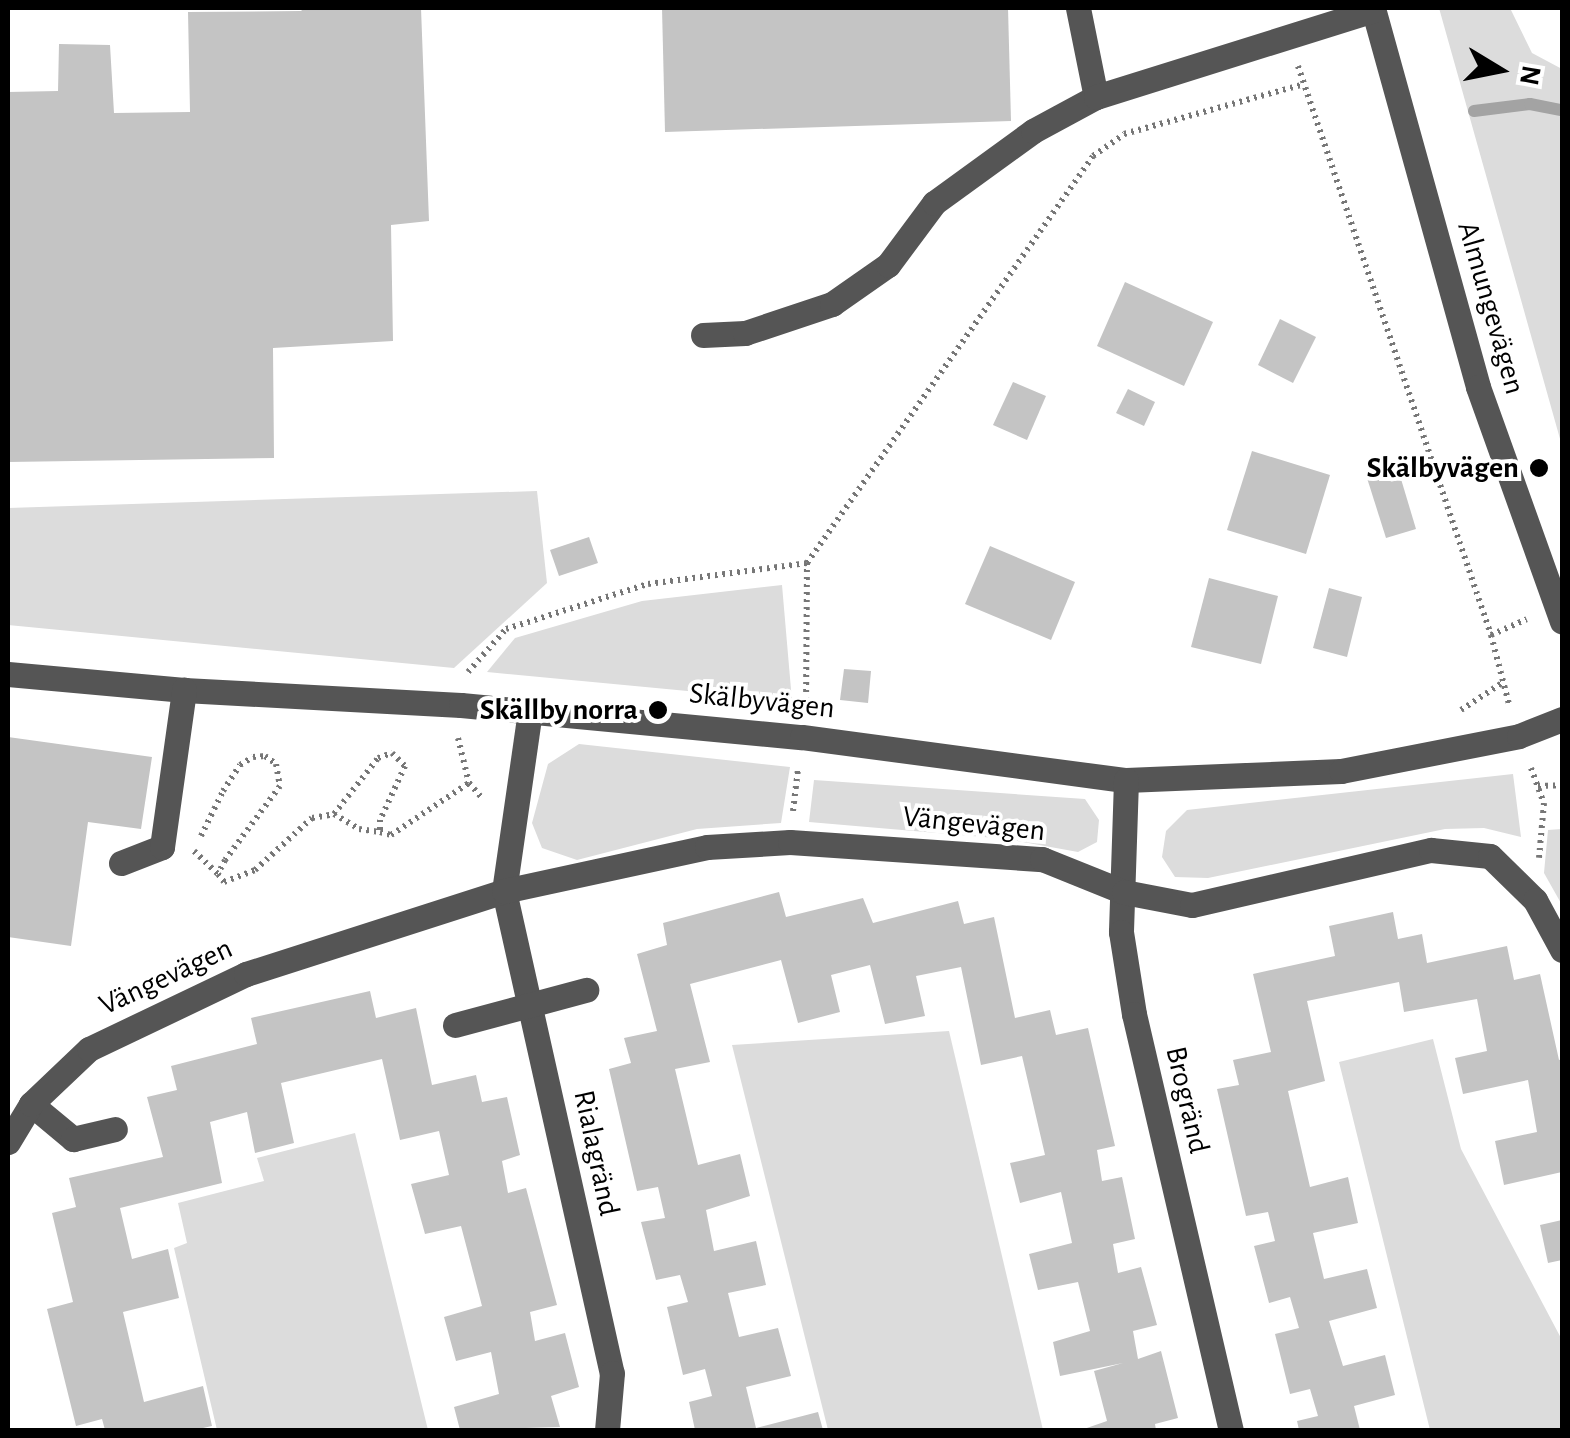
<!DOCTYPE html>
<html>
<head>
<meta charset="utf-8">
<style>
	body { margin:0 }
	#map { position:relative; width:1570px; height:1438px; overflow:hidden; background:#fff; font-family:"Alegreya Sans",sans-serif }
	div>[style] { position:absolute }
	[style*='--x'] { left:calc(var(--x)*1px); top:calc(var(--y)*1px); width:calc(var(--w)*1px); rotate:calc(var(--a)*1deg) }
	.green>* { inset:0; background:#dcdcdc }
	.stream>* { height:12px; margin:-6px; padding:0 6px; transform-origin:6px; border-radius:6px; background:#a3a3a3 }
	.building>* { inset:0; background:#c4c4c4 }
	.path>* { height:6px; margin-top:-3px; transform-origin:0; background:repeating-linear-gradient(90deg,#777 0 2.5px,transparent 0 7.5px) }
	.minor>* { height:25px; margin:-12.5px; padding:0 12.5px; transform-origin:12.5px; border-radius:12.5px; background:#555 }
	.dots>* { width:28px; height:28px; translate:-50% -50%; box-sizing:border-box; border:5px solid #fff; border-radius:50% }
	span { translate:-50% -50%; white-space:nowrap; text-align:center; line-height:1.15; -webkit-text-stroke:8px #fff; paint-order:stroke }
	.street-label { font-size:30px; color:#000 }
	.poi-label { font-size:30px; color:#000; font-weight:700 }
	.right { translate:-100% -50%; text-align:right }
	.frame { position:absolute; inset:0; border:10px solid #000; pointer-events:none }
	.north { position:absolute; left:1450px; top:20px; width:100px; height:100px; -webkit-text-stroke:8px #fff; paint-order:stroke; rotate:100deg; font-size:28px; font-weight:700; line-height:40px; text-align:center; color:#000 }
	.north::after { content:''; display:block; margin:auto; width:35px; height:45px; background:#000; clip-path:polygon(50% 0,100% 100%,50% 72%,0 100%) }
</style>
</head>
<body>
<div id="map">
	<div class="green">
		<div style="clip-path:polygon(1439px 8px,1510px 8px,1532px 53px,1562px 69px,1562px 446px)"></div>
		<div style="clip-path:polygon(537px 491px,547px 583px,454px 668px,8px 625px,8px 508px)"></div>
		<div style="clip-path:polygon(782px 585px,792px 701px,487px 672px,515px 638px,642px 601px)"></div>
		<div style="clip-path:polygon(579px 744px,790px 767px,781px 823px,697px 829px,577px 860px,542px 848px,532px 823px,548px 764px)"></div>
		<div style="clip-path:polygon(1513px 774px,1521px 837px,1484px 828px,1445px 829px,1208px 878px,1175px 877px,1162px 857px,1166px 831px,1187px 810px)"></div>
		<div style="clip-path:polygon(814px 780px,1085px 799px,1099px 820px,1097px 842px,1078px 852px,1007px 839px,809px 822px)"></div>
		<div style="clip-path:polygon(1562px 829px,1562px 905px,1544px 873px,1548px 830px)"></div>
		<div style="clip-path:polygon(949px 1031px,1043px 1430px,828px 1430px,732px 1045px)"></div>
		<div style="clip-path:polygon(1433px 1039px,1461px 1149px,1562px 1340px,1562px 1430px,1430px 1430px,1339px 1062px)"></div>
		<div style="clip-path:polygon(355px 1133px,428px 1430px,217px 1430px,174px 1248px,187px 1243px,178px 1203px,264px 1181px,257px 1158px)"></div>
	</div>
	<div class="stream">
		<div style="--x:1474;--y:111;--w:56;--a:-7.1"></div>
		<div style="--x:1530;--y:104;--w:33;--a:11"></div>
	</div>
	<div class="building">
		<div style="clip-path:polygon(304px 8px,421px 8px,429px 221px,391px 225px,393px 341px,273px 348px,274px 458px,8px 462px,8px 92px,58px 91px,59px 44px,110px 45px,114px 113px,190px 112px,188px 12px,301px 11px)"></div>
		<div style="clip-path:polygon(662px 8px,1008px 8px,1011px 121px,665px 132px)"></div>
		<div style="clip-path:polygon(1125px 282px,1213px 322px,1184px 386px,1097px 346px)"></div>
		<div style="clip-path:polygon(1280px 319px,1316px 337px,1293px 383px,1258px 365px)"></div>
		<div style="clip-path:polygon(1013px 382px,1046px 396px,1027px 440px,993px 425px)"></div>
		<div style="clip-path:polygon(1128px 389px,1155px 402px,1144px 426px,1116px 413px)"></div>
		<div style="clip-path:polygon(1252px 451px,1330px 475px,1306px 554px,1227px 530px)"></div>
		<div style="clip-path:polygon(1398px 469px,1416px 529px,1386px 538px,1367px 478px)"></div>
		<div style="clip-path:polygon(589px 537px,598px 563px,559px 576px,550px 550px)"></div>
		<div style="clip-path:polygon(990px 546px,1075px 582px,1051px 640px,965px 604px)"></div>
		<div style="clip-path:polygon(1209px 578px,1278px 596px,1261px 664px,1191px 647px)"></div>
		<div style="clip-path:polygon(1329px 588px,1362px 597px,1347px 657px,1313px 648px)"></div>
		<div style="clip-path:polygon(844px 669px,871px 671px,868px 703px,840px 700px)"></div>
		<div style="clip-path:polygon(8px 737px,152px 757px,141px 829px,88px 822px,71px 946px,8px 937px)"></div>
		<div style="clip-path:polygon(779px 892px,786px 917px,863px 898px,873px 923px,958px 901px,964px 924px,994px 917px,1015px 1018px,1050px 1010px,1056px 1035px,1088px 1028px,1115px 1146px,1097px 1150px,1102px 1181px,1122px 1177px,1135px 1239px,1113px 1244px,1118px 1273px,1141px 1267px,1157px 1325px,1133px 1331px,1138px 1359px,1161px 1351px,1178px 1418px,1155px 1424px,1156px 1430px,1081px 1430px,1107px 1421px,1094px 1371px,1123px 1363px,1060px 1376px,1053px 1342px,1090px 1331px,1078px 1282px,1038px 1290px,1029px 1254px,1072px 1243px,1061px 1192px,1020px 1203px,1010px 1163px,1045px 1155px,1022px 1056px,981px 1065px,961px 967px,916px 976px,925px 1016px,885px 1024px,870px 965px,831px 975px,840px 1012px,798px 1023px,781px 960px,690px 984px,710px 1062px,675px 1069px,698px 1165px,740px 1154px,750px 1196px,706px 1210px,714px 1251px,756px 1241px,766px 1285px,728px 1293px,739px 1337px,778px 1328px,791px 1376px,746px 1387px,756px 1428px,818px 1412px,823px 1430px,695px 1430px,689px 1402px,712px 1396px,705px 1369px,683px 1375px,667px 1307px,688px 1302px,680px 1275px,656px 1280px,641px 1222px,665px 1218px,658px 1187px,637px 1191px,609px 1069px,631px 1063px,624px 1038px,657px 1031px,637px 954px,667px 945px,663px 923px)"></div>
		<div style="clip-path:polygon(1393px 912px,1398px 939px,1422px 934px,1427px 963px,1507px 946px,1514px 980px,1540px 974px,1559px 1060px,1562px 1059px,1562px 1172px,1504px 1185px,1495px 1141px,1537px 1132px,1528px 1080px,1463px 1094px,1455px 1058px,1487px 1051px,1477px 999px,1404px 1012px,1399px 982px,1307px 1001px,1325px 1081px,1288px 1091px,1310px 1187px,1348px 1177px,1358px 1223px,1313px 1233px,1324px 1279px,1367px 1269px,1377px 1308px,1329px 1321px,1343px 1366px,1385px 1355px,1395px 1395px,1354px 1406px,1360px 1430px,1299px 1430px,1297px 1421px,1318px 1416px,1310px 1389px,1290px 1394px,1275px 1334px,1299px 1328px,1290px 1297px,1269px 1303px,1254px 1246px,1275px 1241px,1268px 1212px,1246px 1216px,1217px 1089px,1239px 1085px,1233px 1060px,1271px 1052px,1253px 974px,1335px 956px,1329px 926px)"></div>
		<div style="clip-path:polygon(370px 991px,376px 1018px,416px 1008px,432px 1085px,476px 1075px,482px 1102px,507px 1097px,520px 1155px,502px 1161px,508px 1193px,526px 1188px,557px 1305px,530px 1312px,535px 1341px,565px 1333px,579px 1387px,551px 1396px,560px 1427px,460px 1430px,454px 1407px,499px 1394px,491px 1352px,456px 1361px,444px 1317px,482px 1306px,461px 1226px,425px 1234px,411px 1184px,449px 1175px,439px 1131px,400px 1140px,382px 1059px,281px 1083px,294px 1143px,255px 1153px,247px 1112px,210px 1122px,222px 1183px,120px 1208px,132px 1259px,168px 1249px,179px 1298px,123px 1312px,144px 1402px,203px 1386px,212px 1426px,194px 1430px,105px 1430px,102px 1419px,76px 1426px,47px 1309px,73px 1302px,52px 1213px,76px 1207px,69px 1178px,163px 1157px,147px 1097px,177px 1090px,171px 1066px,257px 1044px,251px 1018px)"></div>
		<div style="clip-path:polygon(1562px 1220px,1562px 1260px,1548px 1263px,1540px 1225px)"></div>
	</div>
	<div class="path">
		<div style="--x:1298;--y:66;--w:601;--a:71.26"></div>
		<div style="--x:1491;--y:635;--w:71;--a:75.4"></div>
		<div style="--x:1491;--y:635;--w:39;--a:-24"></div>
		<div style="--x:468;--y:672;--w:57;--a:-48.5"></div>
		<div style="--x:506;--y:629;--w:149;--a:-17.6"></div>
		<div style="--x:648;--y:584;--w:160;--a:-7.5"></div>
		<div style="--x:807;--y:563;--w:497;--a:-54.9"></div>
		<div style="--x:1093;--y:156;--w:38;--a:-35"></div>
		<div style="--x:1124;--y:134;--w:187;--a:-15.5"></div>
		<div style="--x:806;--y:707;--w:144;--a:-89.6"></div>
		<div style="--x:1461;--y:710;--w:49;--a:-33.4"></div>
		<div style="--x:458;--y:738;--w:46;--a:76.3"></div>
		<div style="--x:469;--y:783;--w:21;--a:49"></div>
		<div style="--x:1531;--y:768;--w:37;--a:70"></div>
		<div style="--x:1544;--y:803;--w:55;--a:95.2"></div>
		<div style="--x:1538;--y:786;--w:24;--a:-2"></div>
		<div style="--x:793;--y:811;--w:42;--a:-83.2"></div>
		<div style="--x:334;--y:814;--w:29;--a:31"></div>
		<div style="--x:359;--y:829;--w:21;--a:8"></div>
		<div style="--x:201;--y:836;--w:50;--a:-63.9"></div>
		<div style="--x:223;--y:791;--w:31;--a:-57"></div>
		<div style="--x:240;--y:765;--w:15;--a:-32"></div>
		<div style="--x:253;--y:757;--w:12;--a:-5"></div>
		<div style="--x:265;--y:756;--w:14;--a:36"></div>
		<div style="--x:276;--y:764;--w:22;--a:80"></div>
		<div style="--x:280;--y:786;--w:92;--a:126.6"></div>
		<div style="--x:225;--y:860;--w:16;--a:117"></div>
		<div style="--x:218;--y:874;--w:10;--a:53"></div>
		<div style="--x:224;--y:882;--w:33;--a:-21"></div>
		<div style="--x:255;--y:870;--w:77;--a:-42.4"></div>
		<div style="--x:312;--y:818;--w:22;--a:-10"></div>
		<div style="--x:334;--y:814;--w:71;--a:-51.8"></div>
		<div style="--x:378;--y:758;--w:15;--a:-20"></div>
		<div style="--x:392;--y:753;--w:18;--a:45"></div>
		<div style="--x:405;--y:766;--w:60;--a:114.8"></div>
		<div style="--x:380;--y:820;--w:12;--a:90"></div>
		<div style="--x:380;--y:832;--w:11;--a:15"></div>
		<div style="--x:391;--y:835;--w:94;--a:-33.7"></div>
		<div style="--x:194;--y:851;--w:33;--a:44"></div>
	</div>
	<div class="minor">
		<div style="--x:1078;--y:8;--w:91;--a:78.6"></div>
		<div style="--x:1373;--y:8;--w:393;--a:74.5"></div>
		<div style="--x:1478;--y:387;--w:249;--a:70.3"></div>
		<div style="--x:703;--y:335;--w:42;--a:-2.7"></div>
		<div style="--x:745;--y:333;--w:92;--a:-18.4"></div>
		<div style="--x:832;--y:304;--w:68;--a:-34.9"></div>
		<div style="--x:888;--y:265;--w:77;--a:-53.4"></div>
		<div style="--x:934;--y:203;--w:122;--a:-36"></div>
		<div style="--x:1033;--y:131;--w:72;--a:-28.4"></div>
		<div style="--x:1096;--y:97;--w:290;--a:-17.4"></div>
		<div style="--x:8;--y:674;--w:177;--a:5.2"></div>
		<div style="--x:184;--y:690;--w:277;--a:3.1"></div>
		<div style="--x:461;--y:705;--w:342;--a:5.4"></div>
		<div style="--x:802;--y:737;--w:327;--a:7.6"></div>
		<div style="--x:1126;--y:780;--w:215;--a:-2.4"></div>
		<div style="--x:1341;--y:771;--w:181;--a:-11.1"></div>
		<div style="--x:1519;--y:736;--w:46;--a:-21.6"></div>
		<div style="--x:530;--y:711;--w:182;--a:98.2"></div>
		<div style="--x:504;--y:891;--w:494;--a:77.4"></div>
		<div style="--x:612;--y:1373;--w:57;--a:95"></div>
		<div style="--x:1126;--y:780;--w:152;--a:91.9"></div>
		<div style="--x:1121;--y:932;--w:83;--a:81"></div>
		<div style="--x:1134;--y:1014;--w:427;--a:76.9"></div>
		<div style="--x:121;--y:863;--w:44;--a:-21.3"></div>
		<div style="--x:162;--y:847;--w:159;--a:-82"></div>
		<div style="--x:455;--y:1025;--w:136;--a:-15"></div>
		<div style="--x:31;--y:1104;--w:55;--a:39.8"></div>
		<div style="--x:73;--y:1139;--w:43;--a:-13.4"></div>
		<div style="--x:8;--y:1142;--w:44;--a:-58.8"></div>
		<div style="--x:31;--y:1104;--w:80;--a:-43.5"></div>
		<div style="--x:89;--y:1049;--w:174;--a:-25.5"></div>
		<div style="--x:246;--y:974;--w:271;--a:-17.8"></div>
		<div style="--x:504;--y:891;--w:208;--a:-12.2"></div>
		<div style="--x:707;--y:847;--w:83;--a:-3.4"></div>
		<div style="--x:790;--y:842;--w:253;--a:3.9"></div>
		<div style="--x:1042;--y:859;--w:88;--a:21.9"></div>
		<div style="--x:1124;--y:892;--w:69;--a:10.8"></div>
		<div style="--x:1192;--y:905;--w:245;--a:-13"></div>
		<div style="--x:1431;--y:850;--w:59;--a:5.8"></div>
		<div style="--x:1490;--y:856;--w:63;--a:44.4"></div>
		<div style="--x:1535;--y:900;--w:57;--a:61.6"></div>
	</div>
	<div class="dots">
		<div style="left:1539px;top:468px;background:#000"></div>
		<div style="left:658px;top:710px;background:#000"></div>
	</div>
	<div class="street-label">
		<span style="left:1491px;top:308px;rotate:74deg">Almungevägen</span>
		<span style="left:762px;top:701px;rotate:6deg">Skälbyvägen</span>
		<span style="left:974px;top:824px;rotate:6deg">Vängevägen</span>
		<span style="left:166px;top:977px;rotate:-25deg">Vängevägen</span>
		<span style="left:1187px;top:1100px;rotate:77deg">Brogränd</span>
		<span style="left:596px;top:1153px;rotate:78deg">Rialagränd</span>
	</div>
	<div class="poi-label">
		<span class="right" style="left:1519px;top:468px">Skälbyvägen</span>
		<span class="right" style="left:638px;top:710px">Skällby norra</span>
	</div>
	<div class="frame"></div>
	<div class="north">N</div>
</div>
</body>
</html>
